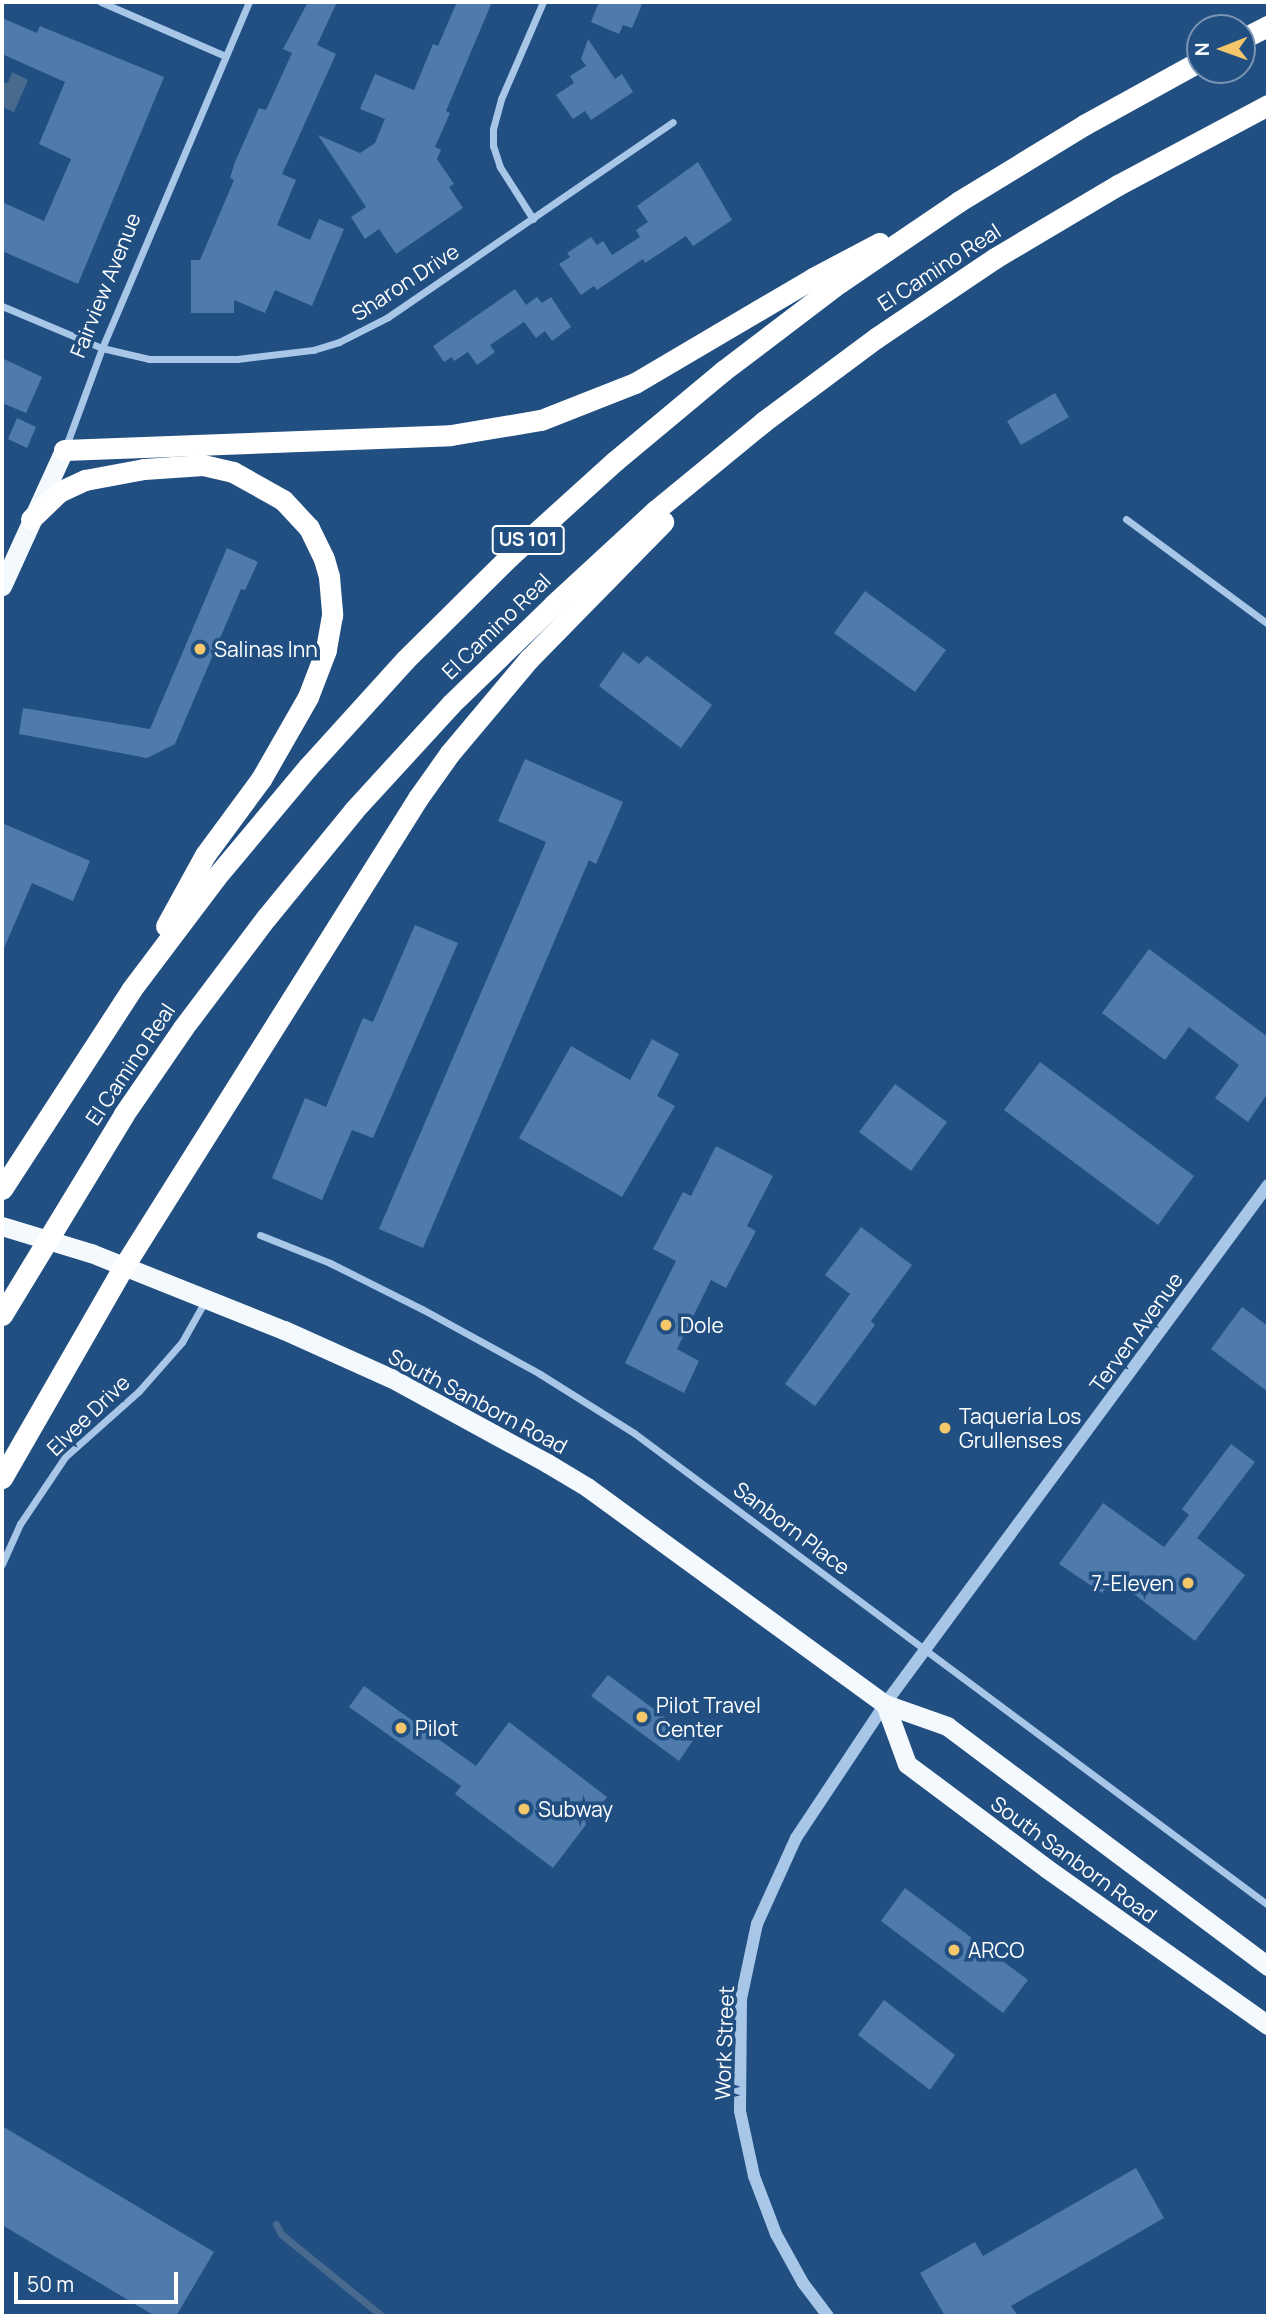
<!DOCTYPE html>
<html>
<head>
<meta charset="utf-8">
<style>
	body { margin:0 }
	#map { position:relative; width:1270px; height:2318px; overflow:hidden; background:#214f82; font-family:Manrope,sans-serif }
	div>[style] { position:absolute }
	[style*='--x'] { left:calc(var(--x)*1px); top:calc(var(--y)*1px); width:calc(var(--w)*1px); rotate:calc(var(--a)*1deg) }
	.water>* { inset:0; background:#496a8f }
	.stream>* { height:7px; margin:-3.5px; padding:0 3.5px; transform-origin:3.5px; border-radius:3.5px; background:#496a8f }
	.building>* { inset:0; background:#4e7bac }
	.minor>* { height:7px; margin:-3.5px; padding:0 3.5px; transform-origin:3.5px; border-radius:3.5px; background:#a8c7e8 }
	.tertiary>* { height:12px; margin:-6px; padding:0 6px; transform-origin:6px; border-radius:6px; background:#a8c7e8 }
	.trunk>* { height:19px; margin:-9.5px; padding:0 9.5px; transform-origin:9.5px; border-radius:9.5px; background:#f4f9fe }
	.motorway>* { height:21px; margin:-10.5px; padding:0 10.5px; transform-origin:10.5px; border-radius:10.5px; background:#fff }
	.dots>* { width:19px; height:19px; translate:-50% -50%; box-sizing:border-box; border:4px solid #214f82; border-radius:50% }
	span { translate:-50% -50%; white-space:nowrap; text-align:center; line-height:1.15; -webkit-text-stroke:7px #214f82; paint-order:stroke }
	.shield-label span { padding:2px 5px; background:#214f82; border:2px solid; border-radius:5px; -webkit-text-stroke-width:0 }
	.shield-label { font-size:19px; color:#fff; font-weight:700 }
	.street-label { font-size:21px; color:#fff }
	.poi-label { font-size:21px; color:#fff }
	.left { translate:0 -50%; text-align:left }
	.right { translate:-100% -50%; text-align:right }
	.frame { position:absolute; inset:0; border:4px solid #fff; pointer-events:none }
	.north { position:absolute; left:1186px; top:14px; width:70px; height:70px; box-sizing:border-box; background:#214f82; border:2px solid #7a95b4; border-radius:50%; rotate:269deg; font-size:19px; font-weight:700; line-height:28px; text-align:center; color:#fff }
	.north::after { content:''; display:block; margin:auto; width:24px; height:32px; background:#f4c76a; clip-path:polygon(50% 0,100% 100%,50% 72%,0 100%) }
	.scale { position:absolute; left:14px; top:2272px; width:164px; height:32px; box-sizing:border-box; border:4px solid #fff; border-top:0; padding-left:9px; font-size:21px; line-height:24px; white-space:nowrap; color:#fff; -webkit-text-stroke:5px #214f82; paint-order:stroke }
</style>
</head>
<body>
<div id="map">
	<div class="water">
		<div style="clip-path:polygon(12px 72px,28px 80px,14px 112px,2px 107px,4px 90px,2px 86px,3px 82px,8px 83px)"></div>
	</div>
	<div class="stream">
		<div style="--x:276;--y:2224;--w:11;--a:63"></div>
		<div style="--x:281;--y:2234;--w:130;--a:39.1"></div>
	</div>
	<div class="building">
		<div style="clip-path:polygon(308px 2px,337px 2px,317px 45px,336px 54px,282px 174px,296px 180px,277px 225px,310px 240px,319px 219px,344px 229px,312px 306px,275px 290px,265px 313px,234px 300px,234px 313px,191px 313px,191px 260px,200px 260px,234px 180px,230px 178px,235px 162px,259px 108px,266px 110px,292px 53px,283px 49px)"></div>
		<div style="clip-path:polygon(457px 2px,492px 2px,446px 111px,450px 113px,435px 147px,441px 150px,437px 159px,454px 184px,449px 187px,463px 208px,396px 254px,379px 229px,365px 239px,351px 217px,366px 207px,318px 135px,360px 153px,375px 143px,385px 119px,360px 109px,375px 74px,414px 90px,433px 44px,438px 46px)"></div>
		<div style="clip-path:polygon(599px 2px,643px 2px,632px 28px,623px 25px,619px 34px,591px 22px)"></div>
		<div style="clip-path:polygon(2px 18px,37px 33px,40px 26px,164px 77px,78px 284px,2px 251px,2px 202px,44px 221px,71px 159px,39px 144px,65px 82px,2px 54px)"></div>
		<div style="clip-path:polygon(588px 39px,615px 79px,622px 74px,633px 92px,591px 120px,585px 111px,573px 119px,556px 95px,574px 83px,570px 76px,586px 66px,581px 59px)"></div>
		<div style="clip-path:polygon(698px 162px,732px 220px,693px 246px,686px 236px,645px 263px,643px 259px,597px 290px,594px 286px,581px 295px,559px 264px,570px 257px,567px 253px,591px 237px,597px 245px,603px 241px,612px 255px,640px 237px,636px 230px,648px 222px,637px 206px)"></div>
		<div style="clip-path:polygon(515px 289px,526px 305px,537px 297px,542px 303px,551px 297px,571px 327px,552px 341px,545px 331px,536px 338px,524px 322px,490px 345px,495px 352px,477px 365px,468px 352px,454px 361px,452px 357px,444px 362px,433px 346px)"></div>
		<div style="clip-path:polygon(2px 358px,42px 377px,26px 413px,2px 403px)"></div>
		<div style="clip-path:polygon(1055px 393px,1069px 417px,1021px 445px,1007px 421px)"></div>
		<div style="clip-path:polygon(17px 418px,36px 427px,27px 448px,8px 439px)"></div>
		<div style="clip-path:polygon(227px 548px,258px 562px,245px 590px,241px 589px,175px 744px,147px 758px,19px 734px,23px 708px,150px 729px)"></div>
		<div style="clip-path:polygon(865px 591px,946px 650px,915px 692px,834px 633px)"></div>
		<div style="clip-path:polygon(623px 652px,639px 664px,647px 656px,712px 705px,681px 748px,599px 686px)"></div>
		<div style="clip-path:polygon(525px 759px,623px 802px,596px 864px,589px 860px,423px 1248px,379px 1229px,546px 842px,498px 821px)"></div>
		<div style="clip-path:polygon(2px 823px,90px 861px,73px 901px,32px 883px,2px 953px)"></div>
		<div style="clip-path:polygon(415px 925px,458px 943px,373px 1138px,352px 1130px,322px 1200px,272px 1178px,305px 1098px,326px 1107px,363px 1018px,373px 1022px)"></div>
		<div style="clip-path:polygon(1149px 949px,1268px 1037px,1268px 1093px,1248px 1122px,1215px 1098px,1239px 1065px,1189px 1027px,1165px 1060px,1102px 1013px)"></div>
		<div style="clip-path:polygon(652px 1039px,679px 1054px,657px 1096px,675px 1106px,622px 1197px,519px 1138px,571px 1046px,630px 1080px)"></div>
		<div style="clip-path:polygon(1040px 1062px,1194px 1176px,1158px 1225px,1004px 1110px)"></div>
		<div style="clip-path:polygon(895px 1084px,947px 1122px,911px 1171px,859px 1132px)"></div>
		<div style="clip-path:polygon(716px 1146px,773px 1176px,747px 1226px,756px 1231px,726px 1288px,711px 1280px,677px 1349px,699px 1361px,684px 1393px,625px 1363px,676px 1261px,653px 1249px,683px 1192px,691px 1196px)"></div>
		<div style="clip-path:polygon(861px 1227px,912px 1265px,871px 1321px,875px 1325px,815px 1406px,785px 1384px,850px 1294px,825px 1275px)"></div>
		<div style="clip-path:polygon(1242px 1307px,1268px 1326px,1268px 1392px,1211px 1349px)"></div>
		<div style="clip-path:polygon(1231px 1444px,1255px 1462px,1197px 1538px,1245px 1575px,1195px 1641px,1113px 1578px,1102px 1593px,1059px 1564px,1103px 1503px,1164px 1547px,1189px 1515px,1182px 1509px)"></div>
		<div style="clip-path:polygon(608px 1675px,694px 1739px,679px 1761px,591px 1696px)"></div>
		<div style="clip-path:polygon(364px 1686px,476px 1766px,509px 1722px,607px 1797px,553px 1868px,455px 1794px,461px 1786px,349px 1707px)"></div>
		<div style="clip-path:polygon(905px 1888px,1028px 1980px,1003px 2013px,881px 1921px)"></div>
		<div style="clip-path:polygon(884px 2000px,955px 2055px,930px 2090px,858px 2035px)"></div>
		<div style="clip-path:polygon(2px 2126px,214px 2252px,176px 2316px,155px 2316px,2px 2225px)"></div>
		<div style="clip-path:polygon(1136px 2168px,1164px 2218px,1011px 2306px,1018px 2316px,945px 2316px,920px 2273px,975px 2242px,983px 2256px)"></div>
	</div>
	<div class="minor">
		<div style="--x:101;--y:2;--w:135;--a:23.5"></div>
		<div style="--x:533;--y:219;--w:62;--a:-122.4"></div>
		<div style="--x:500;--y:167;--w:22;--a:-108"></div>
		<div style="--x:493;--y:146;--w:17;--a:-90"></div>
		<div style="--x:493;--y:129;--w:31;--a:-75"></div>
		<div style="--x:501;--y:99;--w:106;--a:-66.6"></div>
		<div style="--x:2;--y:306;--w:108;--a:22.8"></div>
		<div style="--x:102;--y:348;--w:48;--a:13.2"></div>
		<div style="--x:149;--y:359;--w:88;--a:0"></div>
		<div style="--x:237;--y:359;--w:77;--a:-6.8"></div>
		<div style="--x:313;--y:350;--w:27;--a:-17"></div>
		<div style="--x:339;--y:342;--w:55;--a:-27"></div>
		<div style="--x:388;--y:317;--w:345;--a:-34.4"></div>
		<div style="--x:66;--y:446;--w:104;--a:-69.8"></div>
		<div style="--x:102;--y:348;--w:376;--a:-67"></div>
		<div style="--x:1126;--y:519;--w:177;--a:36.5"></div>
		<div style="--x:260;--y:1235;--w:75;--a:21.8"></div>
		<div style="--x:330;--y:1263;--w:103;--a:26.6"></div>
		<div style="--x:422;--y:1309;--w:135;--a:28.8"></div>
		<div style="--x:540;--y:1374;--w:111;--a:32.1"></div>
		<div style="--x:634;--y:1433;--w:790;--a:36.67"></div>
		<div style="--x:2;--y:1564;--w:44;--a:-65.8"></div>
		<div style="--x:20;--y:1524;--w:81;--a:-56.1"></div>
		<div style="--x:65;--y:1457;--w:99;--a:-41.7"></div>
		<div style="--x:139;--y:1391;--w:65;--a:-48.7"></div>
		<div style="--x:182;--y:1342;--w:47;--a:-60.7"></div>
	</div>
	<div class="tertiary">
		<div style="--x:828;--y:2316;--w:41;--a:-127.1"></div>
		<div style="--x:803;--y:2283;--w:56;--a:-118.9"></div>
		<div style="--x:776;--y:2234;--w:62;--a:-110.8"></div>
		<div style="--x:754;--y:2176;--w:66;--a:-102.2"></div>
		<div style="--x:740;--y:2111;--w:112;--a:-89.5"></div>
		<div style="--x:741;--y:1999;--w:77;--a:-78"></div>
		<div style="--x:757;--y:1924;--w:94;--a:-65.6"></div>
		<div style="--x:796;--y:1838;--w:161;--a:-56.4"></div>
		<div style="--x:885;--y:1704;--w:645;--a:-53.57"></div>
	</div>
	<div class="trunk">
		<div style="--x:2;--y:586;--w:149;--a:-65.5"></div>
		<div style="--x:2;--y:1226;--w:93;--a:16.9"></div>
		<div style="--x:91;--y:1253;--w:208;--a:21.8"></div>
		<div style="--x:284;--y:1330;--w:117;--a:24.2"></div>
		<div style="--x:391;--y:1378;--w:178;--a:28.6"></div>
		<div style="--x:547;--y:1463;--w:47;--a:31"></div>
		<div style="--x:587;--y:1487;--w:369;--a:36.1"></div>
		<div style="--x:885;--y:1704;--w:66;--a:19.5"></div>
		<div style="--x:947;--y:1726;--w:401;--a:36.8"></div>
		<div style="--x:885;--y:1704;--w:64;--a:69.9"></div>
		<div style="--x:907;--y:1764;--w:174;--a:36.8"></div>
		<div style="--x:1046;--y:1868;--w:272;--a:35.3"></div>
	</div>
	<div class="motorway">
		<div style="--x:1242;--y:39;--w:29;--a:-27"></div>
		<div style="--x:64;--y:450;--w:387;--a:-2.2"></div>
		<div style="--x:451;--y:435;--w:91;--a:-9.5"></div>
		<div style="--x:541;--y:420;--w:101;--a:-21.5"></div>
		<div style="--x:635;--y:383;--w:207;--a:-30.5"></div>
		<div style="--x:813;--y:278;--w:75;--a:-27.9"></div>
		<div style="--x:31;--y:519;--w:39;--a:-44"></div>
		<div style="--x:59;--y:492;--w:29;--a:-25"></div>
		<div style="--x:85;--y:480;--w:60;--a:-10.6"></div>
		<div style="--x:144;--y:469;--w:59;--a:-3.9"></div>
		<div style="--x:203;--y:465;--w:31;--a:13"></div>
		<div style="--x:233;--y:472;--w:57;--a:29.2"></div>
		<div style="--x:283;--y:500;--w:38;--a:47"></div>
		<div style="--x:309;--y:528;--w:34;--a:64"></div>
		<div style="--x:324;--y:559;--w:19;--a:74"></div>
		<div style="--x:329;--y:577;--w:38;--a:85"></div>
		<div style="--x:332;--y:615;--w:36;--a:100"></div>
		<div style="--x:326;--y:650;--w:50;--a:111"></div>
		<div style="--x:308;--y:697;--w:95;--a:119.8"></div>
		<div style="--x:261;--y:779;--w:94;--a:126.4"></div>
		<div style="--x:205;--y:855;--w:81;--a:118.8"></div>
		<div style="--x:2;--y:1189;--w:237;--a:-57"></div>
		<div style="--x:131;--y:990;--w:141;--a:-53"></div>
		<div style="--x:216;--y:877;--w:143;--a:-50.1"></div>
		<div style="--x:308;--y:767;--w:144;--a:-47.8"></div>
		<div style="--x:405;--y:660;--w:146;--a:-44.7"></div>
		<div style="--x:509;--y:557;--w:143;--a:-42.2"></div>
		<div style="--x:615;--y:461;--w:141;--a:-39.8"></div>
		<div style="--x:723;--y:371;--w:146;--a:-37.2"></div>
		<div style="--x:839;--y:283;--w:144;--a:-34.2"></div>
		<div style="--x:958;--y:202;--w:148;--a:-31.4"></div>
		<div style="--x:1084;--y:125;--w:132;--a:-28.9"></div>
		<div style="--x:2;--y:1315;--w:235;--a:-58.7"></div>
		<div style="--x:124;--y:1114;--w:104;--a:-55.5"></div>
		<div style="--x:183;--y:1028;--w:138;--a:-53"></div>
		<div style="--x:266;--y:918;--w:139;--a:-50.8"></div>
		<div style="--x:354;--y:810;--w:144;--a:-47.5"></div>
		<div style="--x:451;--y:704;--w:142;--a:-44.1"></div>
		<div style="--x:553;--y:605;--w:140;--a:-42.7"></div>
		<div style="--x:656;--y:510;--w:139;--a:-39.4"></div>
		<div style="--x:763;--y:422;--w:141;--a:-36.6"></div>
		<div style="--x:876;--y:338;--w:143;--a:-33.9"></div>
		<div style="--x:995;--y:258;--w:143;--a:-30.7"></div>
		<div style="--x:1118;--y:185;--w:170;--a:-28.1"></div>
		<div style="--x:2;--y:1478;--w:245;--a:-60.1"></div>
		<div style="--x:124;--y:1266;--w:553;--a:-57.86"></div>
		<div style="--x:418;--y:798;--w:55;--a:-54.6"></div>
		<div style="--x:450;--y:753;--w:123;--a:-50"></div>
		<div style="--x:529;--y:659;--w:192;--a:-45.6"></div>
	</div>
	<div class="dots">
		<div style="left:200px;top:649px;background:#f4c76a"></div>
		<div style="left:666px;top:1325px;background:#f4c76a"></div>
		<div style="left:945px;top:1428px;background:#f4c76a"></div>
		<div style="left:1188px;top:1583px;background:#f4c76a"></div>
		<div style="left:642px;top:1717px;background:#f4c76a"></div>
		<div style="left:401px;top:1728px;background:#f4c76a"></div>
		<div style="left:524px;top:1809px;background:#f4c76a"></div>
		<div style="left:954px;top:1950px;background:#f4c76a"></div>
	</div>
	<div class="shield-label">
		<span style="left:528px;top:540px">US 101</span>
	</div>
	<div class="street-label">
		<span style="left:939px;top:267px;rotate:-33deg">El Camino Real</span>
		<span style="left:405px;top:282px;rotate:-33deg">Sharon Drive</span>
		<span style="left:105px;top:285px;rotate:-68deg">Fairview Avenue</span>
		<span style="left:496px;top:626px;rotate:-44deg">El Camino Real</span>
		<span style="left:130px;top:1064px;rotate:-56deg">El Camino Real</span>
		<span style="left:1136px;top:1332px;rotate:-54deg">Terven Avenue</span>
		<span style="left:478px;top:1401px;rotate:28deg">South Sanborn Road</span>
		<span style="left:88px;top:1415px;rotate:-44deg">Elvee Drive</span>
		<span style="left:792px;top:1528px;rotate:37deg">Sanborn Place</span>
		<span style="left:1074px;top:1859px;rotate:36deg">South Sanborn Road</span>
		<span style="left:724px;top:2043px;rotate:-88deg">Work Street</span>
	</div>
	<div class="poi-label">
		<span class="left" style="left:214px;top:649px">Salinas Inn</span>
		<span class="left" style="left:680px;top:1325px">Dole</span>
		<span class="left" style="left:959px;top:1428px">Taquería Los<br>Grullenses</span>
		<span class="right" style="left:1174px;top:1583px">7-Eleven</span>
		<span class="left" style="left:656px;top:1717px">Pilot Travel<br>Center</span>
		<span class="left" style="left:415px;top:1728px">Pilot</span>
		<span class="left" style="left:538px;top:1809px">Subway</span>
		<span class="left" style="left:968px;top:1950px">ARCO</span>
	</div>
	<div class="frame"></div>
	<div class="north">N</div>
	<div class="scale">50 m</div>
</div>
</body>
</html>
